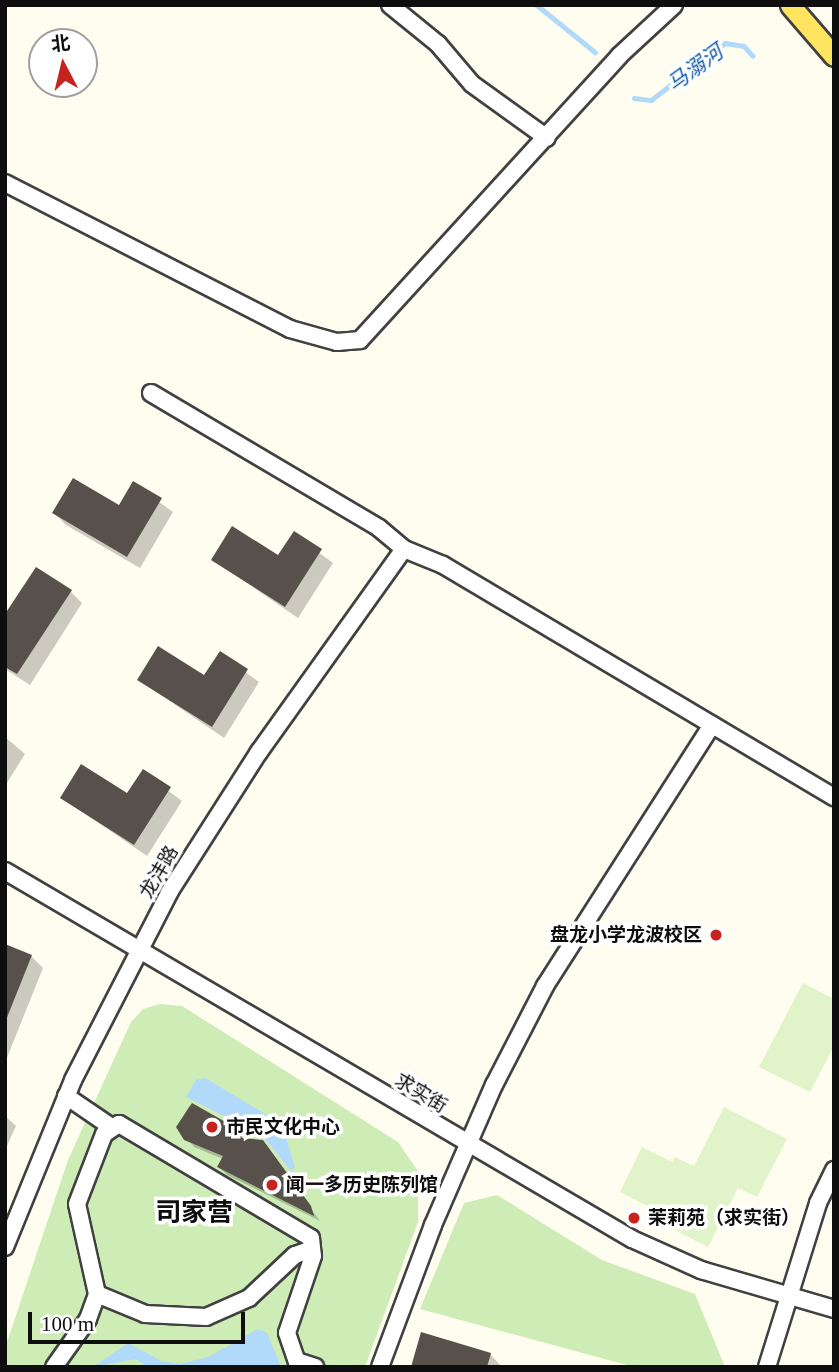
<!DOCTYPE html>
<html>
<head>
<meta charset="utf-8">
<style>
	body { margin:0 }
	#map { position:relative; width:839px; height:1372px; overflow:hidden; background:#fffdef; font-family:"Times New Roman","Noto Sans SC",serif }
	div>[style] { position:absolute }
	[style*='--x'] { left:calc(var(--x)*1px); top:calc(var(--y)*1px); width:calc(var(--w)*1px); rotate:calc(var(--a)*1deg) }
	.green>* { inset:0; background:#ceecb6 }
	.pitch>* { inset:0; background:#e1f3c9 }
	.water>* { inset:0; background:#b1d9fa }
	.shadow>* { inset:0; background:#0003 }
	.stream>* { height:4.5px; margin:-2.25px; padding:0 2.25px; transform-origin:2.25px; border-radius:2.25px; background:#b1d9fa }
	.building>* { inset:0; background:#58504a }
	.roads { filter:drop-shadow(2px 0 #414141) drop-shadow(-2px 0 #414141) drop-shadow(0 2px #414141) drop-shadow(0 -2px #414141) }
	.minor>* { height:16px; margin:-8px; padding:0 8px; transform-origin:8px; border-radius:8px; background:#fff }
	.major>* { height:19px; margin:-9.5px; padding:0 9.5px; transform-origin:9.5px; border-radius:9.5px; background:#ffe55f }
	.dots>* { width:19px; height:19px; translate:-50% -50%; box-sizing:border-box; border:4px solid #fff; border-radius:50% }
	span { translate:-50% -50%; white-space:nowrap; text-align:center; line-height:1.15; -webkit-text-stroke:7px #fff; paint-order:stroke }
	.street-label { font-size:19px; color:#0e0e0e }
	.poi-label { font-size:19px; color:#0e0e0e; font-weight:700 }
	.right { translate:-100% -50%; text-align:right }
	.left { translate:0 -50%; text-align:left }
	.water-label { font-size:21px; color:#1059a8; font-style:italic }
	.district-label { font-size:26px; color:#0e0e0e; font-weight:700 }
	.frame { position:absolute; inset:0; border:7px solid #0e0e0e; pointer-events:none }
	.north { position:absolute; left:28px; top:28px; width:70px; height:70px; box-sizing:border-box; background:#fff; border:2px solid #9f9f9f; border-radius:50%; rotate:353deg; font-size:19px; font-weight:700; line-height:28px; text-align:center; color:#0e0e0e }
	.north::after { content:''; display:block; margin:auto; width:24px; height:32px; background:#c7231e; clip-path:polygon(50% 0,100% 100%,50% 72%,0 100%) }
	.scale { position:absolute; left:28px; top:1312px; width:217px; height:32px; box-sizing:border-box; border:4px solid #0e0e0e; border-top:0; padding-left:9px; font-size:21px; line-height:24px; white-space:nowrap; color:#0e0e0e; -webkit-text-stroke:5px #fff; paint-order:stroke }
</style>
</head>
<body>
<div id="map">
	<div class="green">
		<div style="clip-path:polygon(160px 1004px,182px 1006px,398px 1142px,418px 1171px,418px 1222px,365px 1367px,5px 1367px,5px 1348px,68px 1160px,131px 1022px,143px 1009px)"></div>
		<div style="clip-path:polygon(497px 1195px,602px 1260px,695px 1294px,725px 1367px,634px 1367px,420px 1309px,464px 1203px)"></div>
	</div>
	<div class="pitch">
		<div style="clip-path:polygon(803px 983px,834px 999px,834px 1046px,810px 1092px,759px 1067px)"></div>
		<div style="clip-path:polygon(724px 1107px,787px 1139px,757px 1197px,738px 1188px,708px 1247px,645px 1215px,649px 1207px,620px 1192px,642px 1147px,672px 1162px,675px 1157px,694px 1166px)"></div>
	</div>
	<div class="water">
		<div style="clip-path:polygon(205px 1078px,282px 1124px,295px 1168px,291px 1171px,267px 1141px,248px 1128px,186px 1097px,196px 1080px)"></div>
		<div style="clip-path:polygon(258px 1329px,267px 1333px,281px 1367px,147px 1367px,136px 1359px,93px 1367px,128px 1343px,161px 1361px,180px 1364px,208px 1357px)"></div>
	</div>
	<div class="shadow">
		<div style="clip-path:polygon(134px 484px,173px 512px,140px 568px,66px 525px,54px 513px,120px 508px)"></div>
		<div style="clip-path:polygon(294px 534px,333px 563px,298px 618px,213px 560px,279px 558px)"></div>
		<div style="clip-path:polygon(71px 592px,82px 603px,30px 685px,5px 669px,5px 618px)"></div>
		<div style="clip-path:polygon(220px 654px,259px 682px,224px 738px,139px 680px,205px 677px)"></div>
		<div style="clip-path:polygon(5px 737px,25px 754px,5px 786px)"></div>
		<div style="clip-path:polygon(143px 772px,182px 801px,147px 856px,62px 798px,128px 795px)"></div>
		<div style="clip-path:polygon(5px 946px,31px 956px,43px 968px,6px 1060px)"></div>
		<div style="clip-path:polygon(196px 1105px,246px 1140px,262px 1142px,320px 1221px,227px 1175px,219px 1167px,223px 1159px,194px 1147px,178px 1127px,189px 1106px)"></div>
		<div style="clip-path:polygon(5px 1116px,16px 1126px,5px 1150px)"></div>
		<div style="clip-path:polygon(490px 1354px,502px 1367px,413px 1367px)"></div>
	</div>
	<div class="stream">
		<div style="--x:537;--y:5;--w:75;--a:39"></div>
		<div style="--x:634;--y:98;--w:17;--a:7"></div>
		<div style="--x:651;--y:100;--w:93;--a:-37.6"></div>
		<div style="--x:725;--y:43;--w:19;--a:9"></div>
		<div style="--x:744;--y:46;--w:13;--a:48"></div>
	</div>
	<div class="building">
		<div style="clip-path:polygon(73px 478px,119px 505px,133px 481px,162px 498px,127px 557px,52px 513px)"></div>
		<div style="clip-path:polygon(232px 526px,278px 555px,294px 531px,322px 549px,285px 607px,211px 560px)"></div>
		<div style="clip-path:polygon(36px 567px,72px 590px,17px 674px,5px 667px,5px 614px)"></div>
		<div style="clip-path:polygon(158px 646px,204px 675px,220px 651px,248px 669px,212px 727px,137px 680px)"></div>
		<div style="clip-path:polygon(81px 764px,127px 793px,143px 769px,171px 787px,134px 845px,60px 798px)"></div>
		<div style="clip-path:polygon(5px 944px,32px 955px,6px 1020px,5px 1020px)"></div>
		<div style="clip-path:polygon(192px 1103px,238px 1129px,242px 1138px,263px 1140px,311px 1206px,314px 1216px,217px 1167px,223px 1156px,184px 1140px,176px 1127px)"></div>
		<div style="clip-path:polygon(421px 1332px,491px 1353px,487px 1367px,411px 1367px)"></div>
	</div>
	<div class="roads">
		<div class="minor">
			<div style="--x:390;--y:5;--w:62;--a:39.1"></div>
			<div style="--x:438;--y:44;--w:52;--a:49.6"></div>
			<div style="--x:472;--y:84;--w:92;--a:35.8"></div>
			<div style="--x:5;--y:183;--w:320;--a:27.1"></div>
			<div style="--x:290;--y:329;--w:49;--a:15.5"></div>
			<div style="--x:337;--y:342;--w:23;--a:-5"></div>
			<div style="--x:360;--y:340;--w:384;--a:-47.6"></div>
			<div style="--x:619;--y:56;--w:75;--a:-42.8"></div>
			<div style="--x:151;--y:393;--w:265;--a:30.6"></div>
			<div style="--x:379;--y:528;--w:33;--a:40"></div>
			<div style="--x:404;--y:549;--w:42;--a:22.3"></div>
			<div style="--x:443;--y:565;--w:455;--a:30.7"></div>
			<div style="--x:5;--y:871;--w:727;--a:30.41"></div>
			<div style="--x:632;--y:1239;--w:76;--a:24.2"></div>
			<div style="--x:701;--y:1270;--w:139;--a:16.3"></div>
			<div style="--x:66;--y:1096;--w:53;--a:34.3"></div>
			<div style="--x:5;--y:1247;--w:180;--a:-67.8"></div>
			<div style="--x:73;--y:1080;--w:212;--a:-62.8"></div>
			<div style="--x:170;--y:891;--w:165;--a:-57.4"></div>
			<div style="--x:259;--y:752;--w:249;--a:-54.5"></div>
			<div style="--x:97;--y:1294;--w:52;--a:22.6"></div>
			<div style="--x:145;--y:1314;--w:61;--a:2.8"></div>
			<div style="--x:206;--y:1317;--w:47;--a:-23.8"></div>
			<div style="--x:249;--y:1298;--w:63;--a:-43.1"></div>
			<div style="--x:295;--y:1255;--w:18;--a:-19"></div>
			<div style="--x:297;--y:1361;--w:19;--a:18"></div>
			<div style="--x:54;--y:1367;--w:59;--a:-54.7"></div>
			<div style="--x:88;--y:1319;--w:27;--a:-70"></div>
			<div style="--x:97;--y:1294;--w:92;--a:-102.5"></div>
			<div style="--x:77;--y:1204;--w:75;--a:-68.9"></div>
			<div style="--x:104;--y:1134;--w:18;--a:-34"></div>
			<div style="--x:119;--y:1124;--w:223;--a:30.7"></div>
			<div style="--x:311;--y:1238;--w:18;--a:84"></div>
			<div style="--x:313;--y:1256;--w:81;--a:108.7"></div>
			<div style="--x:287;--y:1333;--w:36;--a:71"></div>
			<div style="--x:380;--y:1367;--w:152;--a:-69.5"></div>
			<div style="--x:433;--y:1225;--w:153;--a:-66.5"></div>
			<div style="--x:494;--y:1085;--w:111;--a:-62.7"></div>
			<div style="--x:545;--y:986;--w:310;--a:-57.4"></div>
			<div style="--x:767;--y:1367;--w:172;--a:-72.7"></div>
			<div style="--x:818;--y:1203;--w:37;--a:-64"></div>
		</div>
		<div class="major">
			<div style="--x:790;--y:5;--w:67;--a:49.2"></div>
		</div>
	</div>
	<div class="dots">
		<div style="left:716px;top:935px;background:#c7231e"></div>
		<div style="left:212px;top:1127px;background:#c7231e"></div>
		<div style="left:272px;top:1185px;background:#c7231e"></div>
		<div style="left:634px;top:1218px;background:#c7231e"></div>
	</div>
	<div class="street-label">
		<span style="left:159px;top:872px;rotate:-60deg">龙沣路</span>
		<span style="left:421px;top:1093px;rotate:31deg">求实街</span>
	</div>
	<div class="poi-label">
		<span class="right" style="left:702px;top:935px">盘龙小学龙波校区</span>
		<span class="left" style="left:226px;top:1127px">市民文化中心</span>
		<span class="left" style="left:286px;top:1185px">闻一多历史陈列馆</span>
		<span class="left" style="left:648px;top:1218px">茉莉苑（求实街）</span>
	</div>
	<div class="water-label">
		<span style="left:695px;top:68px;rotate:-36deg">马溺河</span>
	</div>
	<div class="district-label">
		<span style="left:194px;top:1213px">司家营</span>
	</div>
	<div class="frame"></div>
	<div class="north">北</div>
	<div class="scale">100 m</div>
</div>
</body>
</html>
